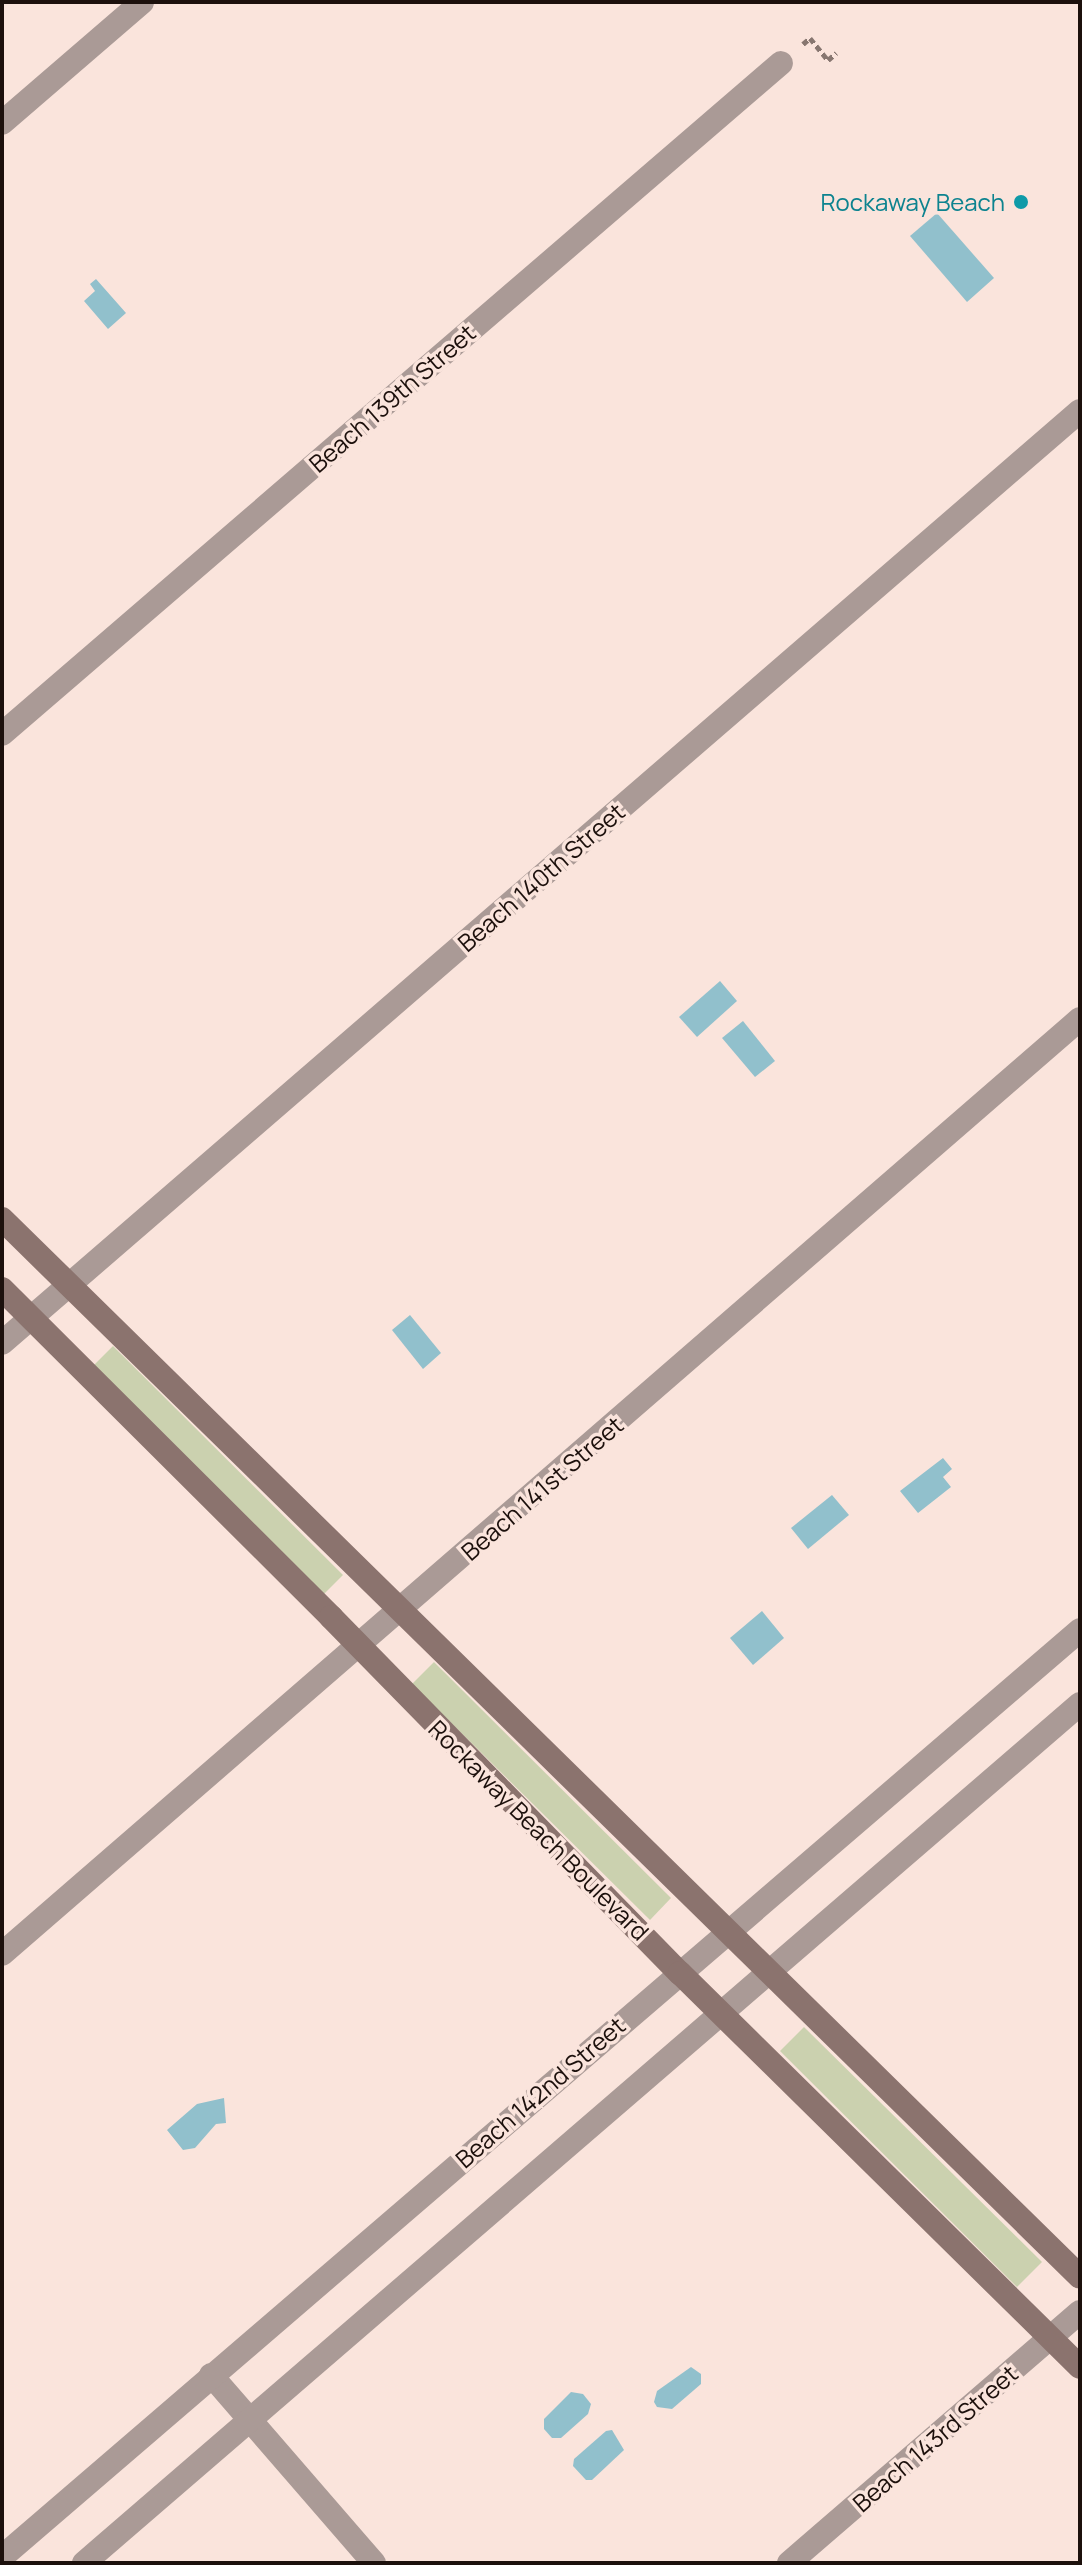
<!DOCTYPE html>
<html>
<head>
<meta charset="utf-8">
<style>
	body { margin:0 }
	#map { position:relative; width:1082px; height:2565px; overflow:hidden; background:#fae4dc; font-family:Manrope,sans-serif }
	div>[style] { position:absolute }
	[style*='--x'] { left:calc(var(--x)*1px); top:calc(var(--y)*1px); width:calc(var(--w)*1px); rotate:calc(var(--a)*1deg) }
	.green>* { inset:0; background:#cbd1af }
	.water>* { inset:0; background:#91c0cc }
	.path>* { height:5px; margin-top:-2.5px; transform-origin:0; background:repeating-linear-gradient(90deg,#877670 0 6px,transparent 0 10px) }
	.street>* { height:24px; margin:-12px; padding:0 12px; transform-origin:12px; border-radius:12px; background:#aa9a96 }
	.secondary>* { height:24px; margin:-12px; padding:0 12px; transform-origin:12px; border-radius:12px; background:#8b736e }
	.dots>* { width:22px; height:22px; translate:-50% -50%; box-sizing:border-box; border:4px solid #fae4dc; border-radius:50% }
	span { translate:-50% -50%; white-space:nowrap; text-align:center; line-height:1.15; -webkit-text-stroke:7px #fae4dc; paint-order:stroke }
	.culture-label { font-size:24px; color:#0d838f }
	.right { translate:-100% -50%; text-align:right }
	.street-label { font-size:24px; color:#1c100c }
	.frame { position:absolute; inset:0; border:4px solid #1c100c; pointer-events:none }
</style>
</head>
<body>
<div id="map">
	<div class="green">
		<div style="clip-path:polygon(113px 1346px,343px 1575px,324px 1594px,94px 1365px)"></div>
		<div style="clip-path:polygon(434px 1662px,671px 1898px,650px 1920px,412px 1684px)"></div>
		<div style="clip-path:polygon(804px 2027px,1042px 2262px,1017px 2287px,780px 2051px)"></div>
	</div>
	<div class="water">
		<div style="clip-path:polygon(937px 213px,994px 278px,967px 302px,910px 236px)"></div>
		<div style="clip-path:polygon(96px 279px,126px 313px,108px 329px,84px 301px,95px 291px,90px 284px)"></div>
		<div style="clip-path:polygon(720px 981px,737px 1001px,697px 1037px,679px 1017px)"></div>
		<div style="clip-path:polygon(743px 1021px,775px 1061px,755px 1077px,722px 1038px)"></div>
		<div style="clip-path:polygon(410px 1315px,441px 1353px,423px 1369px,392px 1330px)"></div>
		<div style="clip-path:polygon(943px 1458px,952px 1469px,943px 1477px,951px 1487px,918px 1513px,900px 1491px)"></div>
		<div style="clip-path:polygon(832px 1495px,849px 1515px,808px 1549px,791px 1528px)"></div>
		<div style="clip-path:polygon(762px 1611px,784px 1638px,753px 1665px,730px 1638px)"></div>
		<div style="clip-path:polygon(224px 2098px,226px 2123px,216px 2124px,195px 2148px,183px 2150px,167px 2130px,197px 2104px)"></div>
		<div style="clip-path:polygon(691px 2367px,701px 2374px,701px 2384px,672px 2409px,657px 2407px,654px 2402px,657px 2391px)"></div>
		<div style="clip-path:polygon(571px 2392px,583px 2394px,591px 2404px,588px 2414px,561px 2438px,552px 2438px,544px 2429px,544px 2419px)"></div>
		<div style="clip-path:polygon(612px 2430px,624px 2450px,592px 2480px,586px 2480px,573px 2466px,574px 2459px,606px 2431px)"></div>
	</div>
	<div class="path">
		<div style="--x:803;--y:44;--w:9;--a:-41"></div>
		<div style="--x:810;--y:38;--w:28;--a:51"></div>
		<div style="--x:828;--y:60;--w:11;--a:-41"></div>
	</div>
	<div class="street">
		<div style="--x:2;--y:123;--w:185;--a:-40.8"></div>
		<div style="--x:2;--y:734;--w:1028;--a:-40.74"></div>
		<div style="--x:2;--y:1343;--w:1425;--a:-40.85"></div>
		<div style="--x:2;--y:1954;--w:1427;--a:-40.94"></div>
		<div style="--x:211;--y:2375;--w:249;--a:49.1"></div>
		<div style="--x:2;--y:2557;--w:1422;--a:-40.69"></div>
		<div style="--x:84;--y:2563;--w:1315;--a:-40.78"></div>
		<div style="--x:789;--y:2563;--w:384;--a:-40.8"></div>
	</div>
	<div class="secondary">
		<div style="--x:2;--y:1219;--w:1510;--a:44.46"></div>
		<div style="--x:2;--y:1289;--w:465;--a:44.9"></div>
		<div style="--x:331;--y:1617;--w:499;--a:45.6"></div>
		<div style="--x:680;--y:1973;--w:561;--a:44.57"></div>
	</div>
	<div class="dots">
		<div style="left:1021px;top:202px;background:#0f9aa8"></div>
	</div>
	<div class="culture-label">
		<span class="right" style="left:1005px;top:202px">Rockaway Beach</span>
	</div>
	<div class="street-label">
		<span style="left:392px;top:398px;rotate:-41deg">Beach 139th Street</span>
		<span style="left:541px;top:877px;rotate:-41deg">Beach 140th Street</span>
		<span style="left:542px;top:1488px;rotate:-41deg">Beach 141st Street</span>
		<span style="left:539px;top:1830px;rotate:45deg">Rockaway Beach Boulevard</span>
		<span style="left:540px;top:2092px;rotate:-41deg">Beach 142nd Street</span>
		<span style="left:935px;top:2438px;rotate:-41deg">Beach 143rd Street</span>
	</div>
	<div class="frame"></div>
</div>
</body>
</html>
